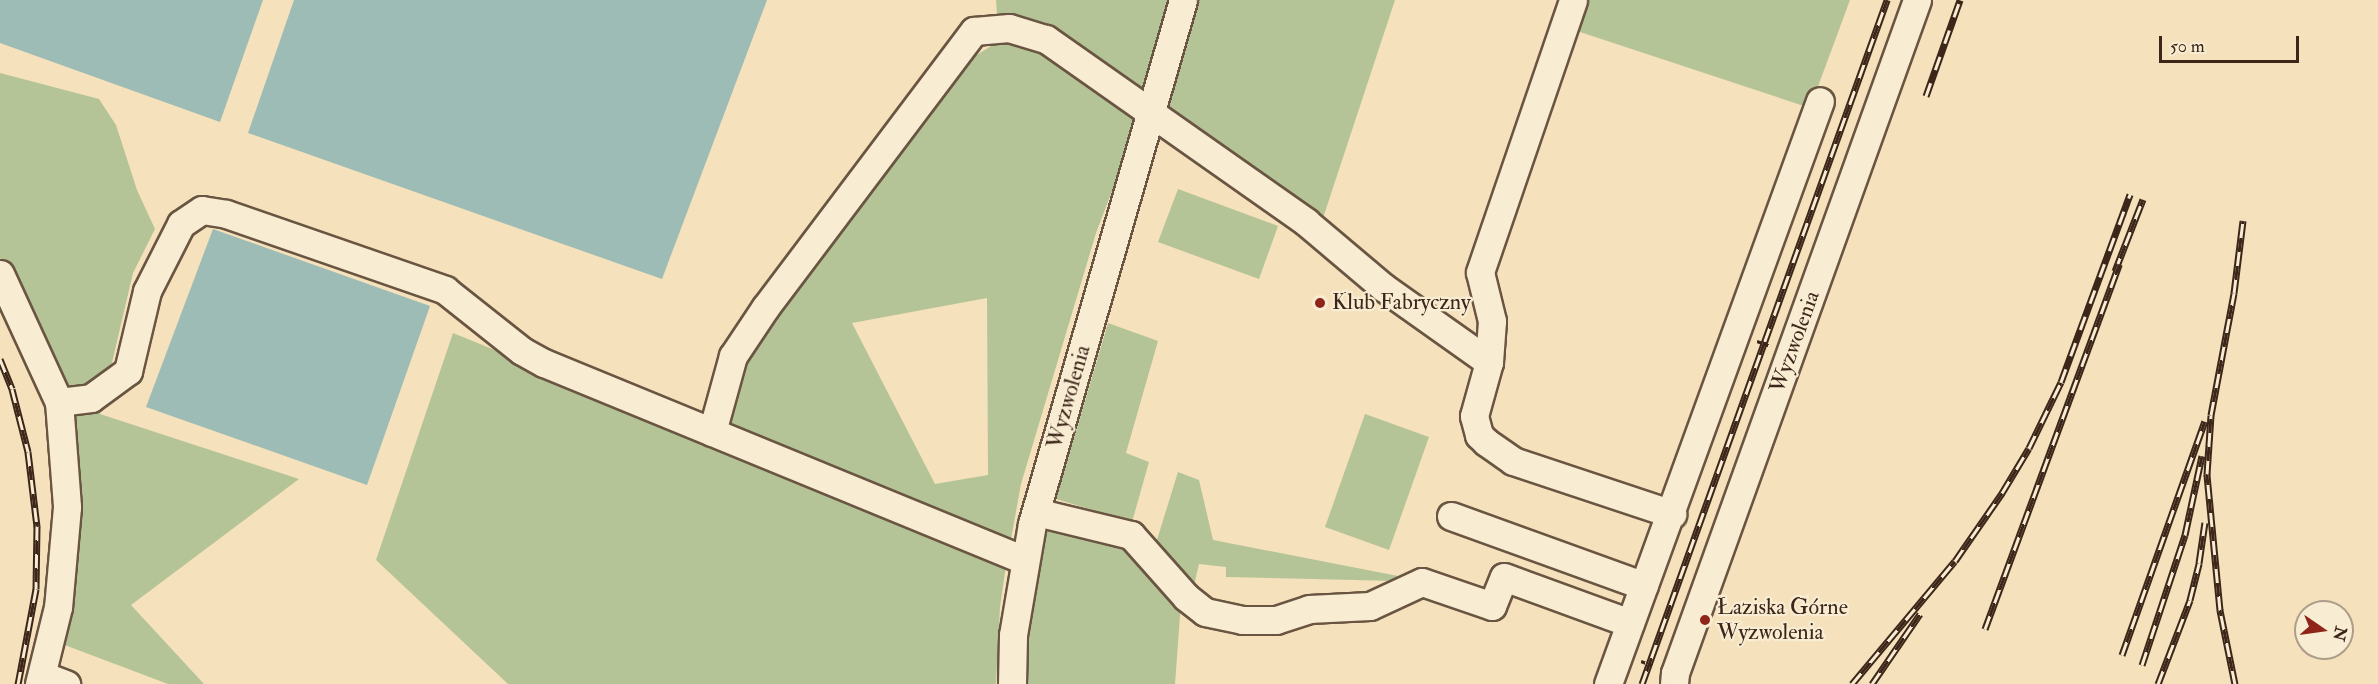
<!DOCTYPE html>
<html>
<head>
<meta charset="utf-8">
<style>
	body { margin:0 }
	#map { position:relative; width:2378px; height:684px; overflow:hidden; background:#f5e1bb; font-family:"IM FELL Double Pica",serif }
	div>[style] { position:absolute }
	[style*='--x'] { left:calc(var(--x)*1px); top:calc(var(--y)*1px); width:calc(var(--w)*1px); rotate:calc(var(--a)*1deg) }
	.green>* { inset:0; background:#b5c496 }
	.water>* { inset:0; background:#9dbcb5 }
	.path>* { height:3px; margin-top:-1.5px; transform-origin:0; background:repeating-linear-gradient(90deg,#3c2619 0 4.5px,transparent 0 7.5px) }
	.roads { filter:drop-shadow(2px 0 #6a5542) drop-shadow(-2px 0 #6a5542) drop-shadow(0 2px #6a5542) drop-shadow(0 -2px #6a5542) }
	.minor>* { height:27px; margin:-13.5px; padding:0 13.5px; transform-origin:13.5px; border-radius:13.5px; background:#f8ecd3 }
	.rail>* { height:7px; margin-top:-3.5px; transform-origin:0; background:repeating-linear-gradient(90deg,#f8ecd3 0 14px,#3c2619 0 28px); box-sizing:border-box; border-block:2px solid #3c2619 }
	.dots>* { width:16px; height:16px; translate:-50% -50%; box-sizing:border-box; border:3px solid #f8ecd3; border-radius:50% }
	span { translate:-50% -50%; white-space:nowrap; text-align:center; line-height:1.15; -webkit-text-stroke:4.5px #f8ecd3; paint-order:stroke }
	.poi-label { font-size:22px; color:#3c2619 }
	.left { translate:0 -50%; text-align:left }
	.street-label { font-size:22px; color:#3c2619 }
	.north { position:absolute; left:2294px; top:600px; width:60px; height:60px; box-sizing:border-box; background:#f8ecd3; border:2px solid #ad9d89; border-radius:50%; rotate:103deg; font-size:16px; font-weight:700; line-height:24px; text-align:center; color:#3c2619 }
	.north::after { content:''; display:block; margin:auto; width:21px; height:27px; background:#8f2418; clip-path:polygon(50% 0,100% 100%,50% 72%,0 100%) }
	.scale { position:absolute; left:2159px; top:36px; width:140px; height:27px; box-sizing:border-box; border:3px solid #3c2619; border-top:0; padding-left:8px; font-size:18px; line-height:21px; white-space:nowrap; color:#3c2619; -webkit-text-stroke:4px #f8ecd3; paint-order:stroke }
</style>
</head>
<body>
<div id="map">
	<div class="green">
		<div style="clip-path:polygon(evenodd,996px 0,1170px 0,1135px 130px,1096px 233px,1021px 484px,1011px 539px,1003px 543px,723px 428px,740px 358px,972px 58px,999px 41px,996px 0,987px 298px,988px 475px,935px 484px,852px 323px,987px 298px)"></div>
		<div style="clip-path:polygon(1197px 0,1395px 0,1322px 221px,1166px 110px)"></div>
		<div style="clip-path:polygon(1584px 0,1850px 0,1810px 108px,1574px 30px)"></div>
		<div style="clip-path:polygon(0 73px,99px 99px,116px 125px,137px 190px,155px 229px,133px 273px,100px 414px,299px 479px,131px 605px,204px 684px,168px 684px,62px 644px,50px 431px,12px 275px,0 258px)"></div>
		<div style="clip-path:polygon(1178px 189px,1278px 226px,1259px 279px,1158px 242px)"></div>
		<div style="clip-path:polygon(1108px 323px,1158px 341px,1126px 453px,1149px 462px,1132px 522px,1056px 499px)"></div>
		<div style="clip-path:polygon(453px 333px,1000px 555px,1006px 565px,1000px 607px,996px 684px,508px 684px,376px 560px)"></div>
		<div style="clip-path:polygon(1365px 414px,1429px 437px,1389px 550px,1325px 527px)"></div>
		<div style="clip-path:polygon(1178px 472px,1199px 480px,1213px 540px,1398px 576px,1396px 581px,1226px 577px,1226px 567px,1199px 564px,1193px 590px,1156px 543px)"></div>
		<div style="clip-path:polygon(1044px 527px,1105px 534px,1133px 550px,1181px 602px,1175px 684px,1025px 684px,1031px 603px)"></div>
	</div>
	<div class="water">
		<div style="clip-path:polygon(0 0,263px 0,220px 122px,0 43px)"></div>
		<div style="clip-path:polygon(294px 0,767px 0,662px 279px,248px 133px)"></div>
		<div style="clip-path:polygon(213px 229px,430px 306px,367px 485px,146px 407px)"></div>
	</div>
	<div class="path">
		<div style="--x:1757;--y:341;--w:15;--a:20"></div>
		<div style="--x:1641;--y:661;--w:14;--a:21"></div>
	</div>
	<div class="roads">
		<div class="minor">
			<div style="--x:0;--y:274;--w:141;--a:65.3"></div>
			<div style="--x:59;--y:402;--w:105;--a:85.6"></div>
			<div style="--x:67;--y:507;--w:100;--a:95.1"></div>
			<div style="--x:58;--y:607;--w:79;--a:103.9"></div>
			<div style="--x:1489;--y:362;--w:56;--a:105.5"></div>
			<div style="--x:1474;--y:416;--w:20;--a:75"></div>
			<div style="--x:1479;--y:435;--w:10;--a:45"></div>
			<div style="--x:1486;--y:442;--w:33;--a:35"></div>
			<div style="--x:1513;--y:461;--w:168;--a:18.4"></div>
			<div style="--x:59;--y:402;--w:32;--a:-7"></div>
			<div style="--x:91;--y:398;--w:46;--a:-36.1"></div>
			<div style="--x:128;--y:371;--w:82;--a:-76.6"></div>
			<div style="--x:147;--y:291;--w:75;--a:-63.1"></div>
			<div style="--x:181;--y:224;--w:25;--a:-34"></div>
			<div style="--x:202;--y:210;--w:24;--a:9"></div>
			<div style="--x:226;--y:214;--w:232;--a:19.1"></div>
			<div style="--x:445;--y:290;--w:98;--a:38.4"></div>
			<div style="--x:522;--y:351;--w:25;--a:29"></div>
			<div style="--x:544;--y:363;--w:519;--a:22.31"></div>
			<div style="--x:712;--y:432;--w:79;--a:-74.6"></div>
			<div style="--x:733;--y:356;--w:58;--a:-56.3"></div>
			<div style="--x:765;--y:308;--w:347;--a:-53"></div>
			<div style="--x:974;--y:31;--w:35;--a:-5"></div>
			<div style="--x:1009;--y:28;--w:39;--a:17"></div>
			<div style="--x:1046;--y:39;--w:318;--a:35.1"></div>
			<div style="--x:1306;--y:222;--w:101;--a:40.2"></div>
			<div style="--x:1383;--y:287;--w:130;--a:35.3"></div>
			<div style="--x:1489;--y:362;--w:41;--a:-85.8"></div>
			<div style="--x:1492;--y:321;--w:50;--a:-103.8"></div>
			<div style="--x:1480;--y:272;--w:287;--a:-71.1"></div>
			<div style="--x:1036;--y:512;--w:98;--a:13.6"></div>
			<div style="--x:1131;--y:535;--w:83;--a:48.4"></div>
			<div style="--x:1186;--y:597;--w:24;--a:38"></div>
			<div style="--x:1205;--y:612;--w:38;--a:12"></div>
			<div style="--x:1242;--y:620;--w:34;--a:0"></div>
			<div style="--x:1276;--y:620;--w:35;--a:-18"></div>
			<div style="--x:1309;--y:609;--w:61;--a:-2.8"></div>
			<div style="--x:1370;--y:606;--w:57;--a:-24.8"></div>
			<div style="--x:1422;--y:582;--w:74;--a:18.9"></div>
			<div style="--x:1492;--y:606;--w:31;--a:-68"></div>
			<div style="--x:1504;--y:577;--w:134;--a:20.1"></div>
			<div style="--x:1451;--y:516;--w:205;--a:19.9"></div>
			<div style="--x:42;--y:675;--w:26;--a:21"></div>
			<div style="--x:1012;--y:684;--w:49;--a:-88.8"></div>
			<div style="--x:1013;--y:635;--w:113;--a:-80.3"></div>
			<div style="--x:1032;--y:524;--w:545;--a:-73.92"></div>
			<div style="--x:1608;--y:684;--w:620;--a:-70.02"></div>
			<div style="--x:1674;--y:684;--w:11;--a:-85"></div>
			<div style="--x:1675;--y:673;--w:715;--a:-70.22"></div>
		</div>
	</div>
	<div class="rail">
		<div style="--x:1926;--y:96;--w:102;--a:-70.5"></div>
		<div style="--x:2115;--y:271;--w:77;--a:-68.7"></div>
		<div style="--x:0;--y:359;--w:32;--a:68"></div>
		<div style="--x:12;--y:389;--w:65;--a:75.7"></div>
		<div style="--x:28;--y:452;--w:75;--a:83.1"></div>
		<div style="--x:37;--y:526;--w:63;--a:90.9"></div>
		<div style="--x:36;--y:589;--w:97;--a:100.7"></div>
		<div style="--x:1985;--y:629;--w:389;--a:-69.8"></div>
		<div style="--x:2122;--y:655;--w:248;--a:-70.5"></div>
		<div style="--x:2142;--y:665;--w:137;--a:-71.7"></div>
		<div style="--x:2185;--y:535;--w:81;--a:-77.9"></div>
		<div style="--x:1642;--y:684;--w:727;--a:-70.29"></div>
		<div style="--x:1852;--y:684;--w:160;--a:-50.1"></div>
		<div style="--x:1955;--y:561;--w:83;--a:-55.3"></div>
		<div style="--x:2002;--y:493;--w:52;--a:-59"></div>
		<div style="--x:2029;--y:448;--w:73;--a:-64.1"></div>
		<div style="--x:2061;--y:382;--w:200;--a:-69.8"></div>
		<div style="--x:1872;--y:684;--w:85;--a:-55.6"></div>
		<div style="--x:2158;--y:684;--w:90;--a:-69.1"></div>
		<div style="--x:2190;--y:600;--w:38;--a:-76"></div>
		<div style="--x:2199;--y:563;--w:41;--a:-81.7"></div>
		<div style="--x:2235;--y:684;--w:76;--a:-101.5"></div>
		<div style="--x:2220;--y:610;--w:137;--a:-95.5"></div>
		<div style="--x:2207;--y:474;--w:59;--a:-86.1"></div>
		<div style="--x:2211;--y:415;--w:124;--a:-79.3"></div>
		<div style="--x:2234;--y:293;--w:73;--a:-82.9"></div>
	</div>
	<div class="dots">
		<div style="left:1320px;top:303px;background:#8f2418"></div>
		<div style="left:1705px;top:620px;background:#8f2418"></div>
	</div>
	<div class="poi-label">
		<span class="left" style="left:1332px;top:303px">Klub Fabryczny</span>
		<span class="left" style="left:1717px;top:620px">Łaziska Górne<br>Wyzwolenia</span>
	</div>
	<div class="street-label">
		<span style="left:1795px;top:342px;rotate:-70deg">Wyzwolenia</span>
		<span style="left:1069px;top:397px;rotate:-74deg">Wyzwolenia</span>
	</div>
	<div class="north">N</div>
	<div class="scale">50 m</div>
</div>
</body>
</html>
